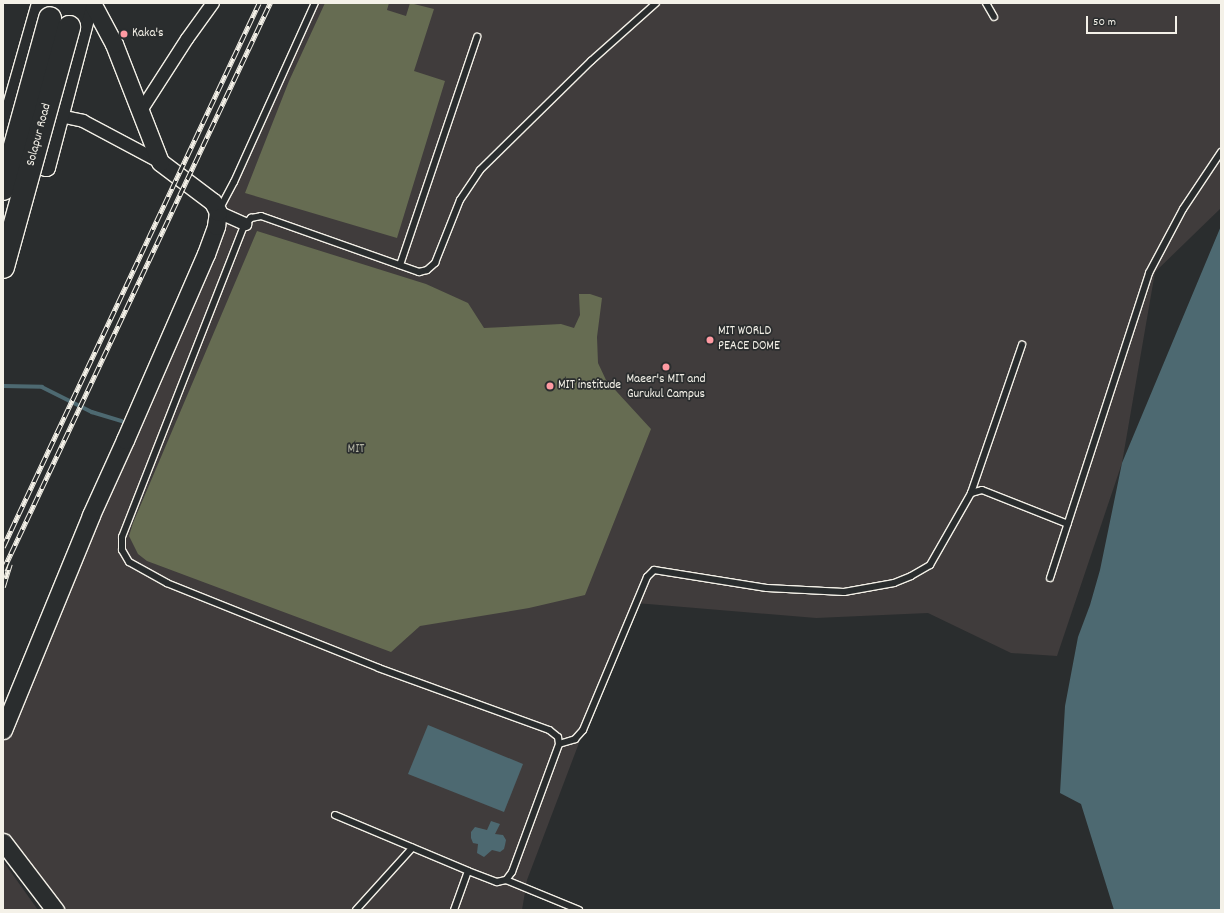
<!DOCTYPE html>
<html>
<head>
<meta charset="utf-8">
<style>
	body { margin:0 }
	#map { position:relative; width:1224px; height:913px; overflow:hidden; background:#2a2d2e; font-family:Dekko,sans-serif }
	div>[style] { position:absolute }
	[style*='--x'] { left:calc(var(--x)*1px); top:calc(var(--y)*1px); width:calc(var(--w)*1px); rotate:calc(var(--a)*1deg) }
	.built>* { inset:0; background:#403c3c }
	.green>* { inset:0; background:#666c52 }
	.water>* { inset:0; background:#4d6971 }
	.stream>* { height:3.5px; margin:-1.75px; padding:0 1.75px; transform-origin:1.75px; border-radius:1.75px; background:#4d6971 }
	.roads { filter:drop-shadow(1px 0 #f4f1e8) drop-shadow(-1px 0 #f4f1e8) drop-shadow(0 1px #f4f1e8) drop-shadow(0 -1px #f4f1e8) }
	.lane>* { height:6px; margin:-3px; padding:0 3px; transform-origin:3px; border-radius:3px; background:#2a2d2e }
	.street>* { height:12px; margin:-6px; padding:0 6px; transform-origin:6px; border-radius:6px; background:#2a2d2e }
	.secondary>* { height:17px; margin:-8.5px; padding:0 8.5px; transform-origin:8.5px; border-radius:8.5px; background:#2a2d2e }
	.highway>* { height:22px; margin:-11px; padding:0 11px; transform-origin:11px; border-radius:11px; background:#2a2d2e }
	.rail>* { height:4.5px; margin-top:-2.25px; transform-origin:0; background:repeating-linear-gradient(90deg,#2a2d2e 0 9px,#f4f1e8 0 18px); box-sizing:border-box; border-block:1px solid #f4f1e8 }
	.bridges { filter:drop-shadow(1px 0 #f4f1e8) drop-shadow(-1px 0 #f4f1e8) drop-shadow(0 1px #f4f1e8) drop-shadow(0 -1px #f4f1e8) }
	.highway-bridge>* { height:22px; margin:-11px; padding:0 11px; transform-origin:11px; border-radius:11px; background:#2a2d2e }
	.dots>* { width:11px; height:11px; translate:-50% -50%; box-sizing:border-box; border:2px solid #2a2d2e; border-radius:50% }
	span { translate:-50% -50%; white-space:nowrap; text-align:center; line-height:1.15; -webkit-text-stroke:3.5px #2a2d2e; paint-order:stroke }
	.poi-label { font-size:13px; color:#f4f1e8 }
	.left { translate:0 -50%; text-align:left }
	.street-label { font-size:13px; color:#f4f1e8 }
	.park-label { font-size:13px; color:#b4b5a4 }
	.frame { position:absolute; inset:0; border:4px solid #f4f1e8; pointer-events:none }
	.scale { position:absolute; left:1086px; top:16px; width:91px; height:18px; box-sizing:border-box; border:2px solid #f4f1e8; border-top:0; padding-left:5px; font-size:12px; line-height:14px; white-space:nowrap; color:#f4f1e8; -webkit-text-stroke:3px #2a2d2e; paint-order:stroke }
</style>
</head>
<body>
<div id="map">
	<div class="built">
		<div style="clip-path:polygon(317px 3px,1221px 3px,1221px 208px,1155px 272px,1122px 463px,1057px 656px,1011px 653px,928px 613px,816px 618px,636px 603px,593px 706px,527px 880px,522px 910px,55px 910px,3px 842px,3px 730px,218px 212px)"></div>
		<div style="clip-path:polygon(3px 861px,38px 910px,3px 910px)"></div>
	</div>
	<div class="green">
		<div style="clip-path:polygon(325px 3px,389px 3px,387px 10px,406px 16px,410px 3px,434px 9px,414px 71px,445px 81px,397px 238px,245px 193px,289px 81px)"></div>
		<div style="clip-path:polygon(257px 231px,426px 284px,468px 303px,484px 328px,561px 324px,574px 328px,580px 315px,579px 294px,590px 294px,602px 298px,597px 337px,598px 363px,606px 380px,651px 429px,585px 595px,529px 608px,420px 626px,391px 652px,147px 561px,138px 554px,129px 536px,133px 523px)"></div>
	</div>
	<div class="water">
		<div style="clip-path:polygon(1221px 226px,1221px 910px,1114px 910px,1081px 804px,1060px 793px,1065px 706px,1078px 637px,1090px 605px,1100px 570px,1122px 463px)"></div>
		<div style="clip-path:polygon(428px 725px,523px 764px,504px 812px,408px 774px)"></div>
		<div style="clip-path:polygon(491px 821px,500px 824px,495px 834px,503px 835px,506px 840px,505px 845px,504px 849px,500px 852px,492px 850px,484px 857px,477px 853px,478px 844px,473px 843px,471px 838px,471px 832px,475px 827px,487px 830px)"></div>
	</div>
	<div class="stream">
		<div style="--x:3;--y:386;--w:39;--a:1"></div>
		<div style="--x:42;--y:387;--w:56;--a:26.6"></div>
		<div style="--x:92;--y:412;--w:31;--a:17"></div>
	</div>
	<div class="roads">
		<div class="lane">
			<div style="--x:986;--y:3;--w:16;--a:60"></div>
			<div style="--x:219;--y:210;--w:32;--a:-62"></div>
			<div style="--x:234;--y:182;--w:196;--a:-65.7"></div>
			<div style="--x:400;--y:265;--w:241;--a:-71.3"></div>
			<div style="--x:971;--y:493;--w:157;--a:-71"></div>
			<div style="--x:1050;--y:578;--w:321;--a:-72"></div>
			<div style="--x:1149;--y:273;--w:72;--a:-62"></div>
			<div style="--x:1183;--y:209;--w:69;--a:-56.3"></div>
			<div style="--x:559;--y:744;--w:17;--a:-17"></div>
			<div style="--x:575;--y:739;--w:12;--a:-48"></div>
			<div style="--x:583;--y:730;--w:166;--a:-67.3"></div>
			<div style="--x:647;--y:577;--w:10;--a:-45"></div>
			<div style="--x:654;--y:570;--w:114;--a:9.1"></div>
			<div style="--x:767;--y:588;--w:77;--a:3"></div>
			<div style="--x:844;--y:592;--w:51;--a:-10.2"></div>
			<div style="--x:894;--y:583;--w:18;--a:-22"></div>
			<div style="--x:911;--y:576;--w:22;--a:-30"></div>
			<div style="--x:930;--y:565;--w:83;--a:-60.3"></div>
			<div style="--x:971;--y:493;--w:11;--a:-15"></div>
			<div style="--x:982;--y:490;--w:92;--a:21.6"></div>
			<div style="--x:335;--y:815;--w:144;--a:22.8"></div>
			<div style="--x:468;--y:871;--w:31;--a:21"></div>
			<div style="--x:497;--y:882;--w:9;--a:-13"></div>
			<div style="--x:506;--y:880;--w:10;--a:-53"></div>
			<div style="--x:512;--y:872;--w:136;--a:-69.8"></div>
			<div style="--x:559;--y:744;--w:7;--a:-98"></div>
			<div style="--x:558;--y:737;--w:11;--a:-142"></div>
			<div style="--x:549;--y:730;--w:181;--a:-160"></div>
			<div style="--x:379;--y:668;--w:228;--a:-158.2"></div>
			<div style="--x:167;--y:583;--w:43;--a:-151.1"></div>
			<div style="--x:129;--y:562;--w:14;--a:-120"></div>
			<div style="--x:122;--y:550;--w:13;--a:-90"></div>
			<div style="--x:122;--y:537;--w:334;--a:-68.6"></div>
			<div style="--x:244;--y:226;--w:11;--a:-49"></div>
			<div style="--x:251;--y:218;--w:10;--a:-11"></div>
			<div style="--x:261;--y:216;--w:168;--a:19.5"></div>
			<div style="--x:419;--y:272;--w:8;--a:-14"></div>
			<div style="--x:427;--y:270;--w:11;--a:-41"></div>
			<div style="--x:435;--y:263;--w:68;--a:-68.4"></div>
			<div style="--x:460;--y:200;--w:36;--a:-56"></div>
			<div style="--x:480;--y:170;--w:156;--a:-44.5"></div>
			<div style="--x:591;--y:61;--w:87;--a:-41.7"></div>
			<div style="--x:506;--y:880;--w:79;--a:22.3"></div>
			<div style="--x:356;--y:910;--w:84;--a:-47.9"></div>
			<div style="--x:454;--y:910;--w:41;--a:-70.3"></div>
		</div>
		<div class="street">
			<div style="--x:140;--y:112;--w:87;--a:-57.2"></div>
			<div style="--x:187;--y:39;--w:44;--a:-54.2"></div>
			<div style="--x:60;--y:116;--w:24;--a:12"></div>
			<div style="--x:83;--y:121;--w:87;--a:28"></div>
			<div style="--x:218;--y:212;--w:30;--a:24"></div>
		</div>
		<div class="secondary">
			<div style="--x:3;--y:133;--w:135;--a:-74.1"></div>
			<div style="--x:20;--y:160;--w:27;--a:15"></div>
			<div style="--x:46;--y:167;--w:170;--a:-75.3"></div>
			<div style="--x:3;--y:730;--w:232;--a:-67.7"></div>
			<div style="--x:91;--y:515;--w:82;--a:-65.6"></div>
			<div style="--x:125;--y:440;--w:203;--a:-66.5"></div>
			<div style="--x:206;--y:254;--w:30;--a:-70"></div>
			<div style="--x:216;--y:226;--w:14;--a:-82"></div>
			<div style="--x:218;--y:212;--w:11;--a:-117"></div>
			<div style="--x:213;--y:202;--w:66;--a:-143"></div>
			<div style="--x:160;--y:162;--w:127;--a:-111.3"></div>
			<div style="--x:114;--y:44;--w:47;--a:-118.2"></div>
			<div style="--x:3;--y:842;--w:86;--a:52.6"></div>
		</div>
		<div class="highway">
			<div style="--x:50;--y:18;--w:16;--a:-75"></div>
			<div style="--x:69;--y:27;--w:25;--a:-74"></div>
		</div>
	</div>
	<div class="rail">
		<div style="--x:3;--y:547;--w:601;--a:-64.8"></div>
		<div style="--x:3;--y:570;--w:627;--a:-64.78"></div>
		<div style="--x:3;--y:587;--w:24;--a:-73"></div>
	</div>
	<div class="bridges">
		<div class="highway-bridge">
			<div style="--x:3;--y:189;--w:177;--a:-74.6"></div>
			<div style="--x:3;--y:267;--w:249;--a:-74.6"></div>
		</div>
	</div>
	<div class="dots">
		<div style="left:124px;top:34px;background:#ff9aa2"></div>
		<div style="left:710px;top:340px;background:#ff9aa2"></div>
		<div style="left:666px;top:367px;background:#ff9aa2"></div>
		<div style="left:550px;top:386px;background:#ff9aa2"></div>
	</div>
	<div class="poi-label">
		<span class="left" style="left:132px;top:34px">Kaka's</span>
		<span class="left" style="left:718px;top:340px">MIT WORLD<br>PEACE DOME</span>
		<span style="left:666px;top:388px">Maeer's MIT and<br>Gurukul Campus</span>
		<span class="left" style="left:558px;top:386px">MIT institude</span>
	</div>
	<div class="street-label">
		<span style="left:40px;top:135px;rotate:-75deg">Solapur Road</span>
	</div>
	<div class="park-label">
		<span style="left:356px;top:450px">MIT</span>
	</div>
	<div class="frame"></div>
	<div class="scale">50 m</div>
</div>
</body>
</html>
